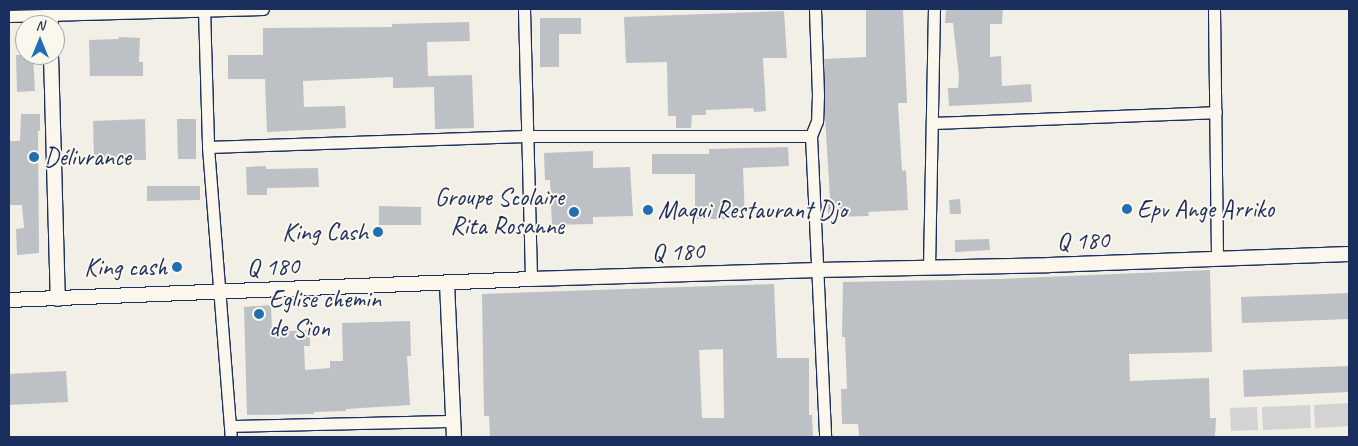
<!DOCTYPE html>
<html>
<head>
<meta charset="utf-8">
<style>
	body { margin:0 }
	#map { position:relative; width:1358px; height:446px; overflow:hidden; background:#f2efe6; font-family:Caveat,sans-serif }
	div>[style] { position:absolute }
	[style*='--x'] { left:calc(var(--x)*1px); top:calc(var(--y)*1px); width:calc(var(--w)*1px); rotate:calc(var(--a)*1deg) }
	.green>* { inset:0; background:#d2d3d2 }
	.building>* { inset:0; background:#bdc0c4 }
	.roads { filter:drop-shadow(1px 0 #1b2f5e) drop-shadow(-1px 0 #1b2f5e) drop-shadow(0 1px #1b2f5e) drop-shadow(0 -1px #1b2f5e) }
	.minor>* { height:11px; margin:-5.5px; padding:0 5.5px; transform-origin:5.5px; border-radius:5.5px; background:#fbf7ec }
	.tertiary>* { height:14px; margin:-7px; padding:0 7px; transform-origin:7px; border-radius:7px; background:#fbf7ec }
	.dots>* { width:14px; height:14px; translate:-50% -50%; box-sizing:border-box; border:2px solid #fbf7ec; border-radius:50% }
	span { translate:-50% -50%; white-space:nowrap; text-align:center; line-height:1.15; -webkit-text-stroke:4px #fbf7ec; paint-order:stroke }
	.poi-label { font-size:25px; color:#1b2f5e }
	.left { translate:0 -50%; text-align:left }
	.right { translate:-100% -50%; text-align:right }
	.street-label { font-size:25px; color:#1b2f5e }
	.frame { position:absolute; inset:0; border:10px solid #1b2f5e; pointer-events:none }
	.north { position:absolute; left:15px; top:15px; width:50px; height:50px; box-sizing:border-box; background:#fbf7ec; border:1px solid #a1a7b3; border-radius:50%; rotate:0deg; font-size:14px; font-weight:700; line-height:20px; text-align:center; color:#1b2f5e }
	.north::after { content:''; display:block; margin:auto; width:18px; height:22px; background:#1f6fb2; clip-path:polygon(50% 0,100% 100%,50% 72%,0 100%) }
</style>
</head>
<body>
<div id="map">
	<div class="green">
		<div style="clip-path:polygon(1349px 403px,1349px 426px,1315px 428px,1314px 405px)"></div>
		<div style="clip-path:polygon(1310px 405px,1311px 428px,1263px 430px,1262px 407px)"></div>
		<div style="clip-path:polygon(1257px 407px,1258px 430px,1231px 431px,1230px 408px)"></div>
	</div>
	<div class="building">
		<div style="clip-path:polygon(866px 9px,903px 9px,907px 103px,898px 103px,902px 171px,906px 170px,908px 210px,868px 212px,869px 216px,828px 217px,828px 198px,830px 198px,825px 116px,824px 59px,866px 57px)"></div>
		<div style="clip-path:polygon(946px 9px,1003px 9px,1002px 24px,990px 24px,990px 57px,1001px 56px,1002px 86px,1031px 84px,1032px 102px,949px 106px,948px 88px,958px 88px,959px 76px,953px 23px,945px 23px)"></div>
		<div style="clip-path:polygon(784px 11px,787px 58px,763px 58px,766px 111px,754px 112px,753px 108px,706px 110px,706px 115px,692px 115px,691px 128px,676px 128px,676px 116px,668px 116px,667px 62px,626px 63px,624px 17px)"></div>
		<div style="clip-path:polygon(540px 18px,581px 18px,581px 34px,559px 34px,559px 67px,540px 67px)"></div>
		<div style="clip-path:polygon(469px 22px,470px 41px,427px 42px,428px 76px,472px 75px,474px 128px,435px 129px,434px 87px,393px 88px,393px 77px,303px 81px,304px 107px,345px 106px,346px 128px,267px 132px,265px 79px,228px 79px,228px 55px,263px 55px,263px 28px,392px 27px,392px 24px)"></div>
		<div style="clip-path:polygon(119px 37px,140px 38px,139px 62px,143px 62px,143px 76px,90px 76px,89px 40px,119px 39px)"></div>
		<div style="clip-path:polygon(16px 55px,33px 55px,35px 91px,17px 92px)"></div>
		<div style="clip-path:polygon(21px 114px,40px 114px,40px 131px,38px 131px,39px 253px,17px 255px,16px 229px,24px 228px,22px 205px,10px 205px,9px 141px,20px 141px)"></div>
		<div style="clip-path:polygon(145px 119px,146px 160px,94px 160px,93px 121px)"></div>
		<div style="clip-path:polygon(177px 119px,196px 119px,196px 159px,178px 159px)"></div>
		<div style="clip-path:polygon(788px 147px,789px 166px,743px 168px,745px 219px,695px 219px,695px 174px,652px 174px,652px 154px,709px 154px,709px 149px)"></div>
		<div style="clip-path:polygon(593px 151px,593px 168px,630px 167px,633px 216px,593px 217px,593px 224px,552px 225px,550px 180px,545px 180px,544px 153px)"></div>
		<div style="clip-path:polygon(266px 166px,266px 169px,318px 168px,319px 187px,267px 188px,267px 195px,247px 195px,246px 167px)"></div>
		<div style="clip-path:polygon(147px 186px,200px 186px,200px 200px,147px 201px)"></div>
		<div style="clip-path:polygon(960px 199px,961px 214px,950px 214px,949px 200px)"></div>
		<div style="clip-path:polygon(379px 206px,421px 207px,421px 225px,379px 225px)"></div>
		<div style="clip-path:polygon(989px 239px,990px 250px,955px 252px,955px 240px)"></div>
		<div style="clip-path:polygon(1210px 270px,1212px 352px,1129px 354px,1130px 381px,1209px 378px,1210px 418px,1216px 418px,1215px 437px,859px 437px,858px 424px,842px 424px,841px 389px,847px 389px,845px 337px,842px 337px,843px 282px,1001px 279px)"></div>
		<div style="clip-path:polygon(evenodd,774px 284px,777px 358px,809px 358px,809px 415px,812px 415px,813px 437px,490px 437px,489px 416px,484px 416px,482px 294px,774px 284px,723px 349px,724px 418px,702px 418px,699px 350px,723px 349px)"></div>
		<div style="clip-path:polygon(1349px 293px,1349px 319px,1242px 323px,1241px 297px)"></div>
		<div style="clip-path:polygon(271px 305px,272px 332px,310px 330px,310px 346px,304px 346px,305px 370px,330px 368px,330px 361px,343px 361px,342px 323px,410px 321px,411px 356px,407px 356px,410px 405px,346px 409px,346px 411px,314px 412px,314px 414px,247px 415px,244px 307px)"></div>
		<div style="clip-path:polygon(1349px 366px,1349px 392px,1244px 397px,1243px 370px)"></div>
		<div style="clip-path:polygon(66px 371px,68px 402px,9px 405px,9px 374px)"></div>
	</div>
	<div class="roads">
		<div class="minor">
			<div style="--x:204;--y:9;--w:138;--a:88.3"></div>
			<div style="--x:208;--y:147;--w:291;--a:85.5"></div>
			<div style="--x:524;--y:9;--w:270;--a:88.5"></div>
			<div style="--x:815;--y:9;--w:86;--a:88"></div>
			<div style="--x:818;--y:95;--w:26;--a:92"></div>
			<div style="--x:817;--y:121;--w:16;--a:112"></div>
			<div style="--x:811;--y:136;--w:301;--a:87.3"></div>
			<div style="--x:1214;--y:9;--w:249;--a:89.3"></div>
			<div style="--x:9;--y:16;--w:254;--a:-1.6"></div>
			<div style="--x:932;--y:123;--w:284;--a:-2.2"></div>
			<div style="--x:208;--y:147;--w:317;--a:-2"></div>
			<div style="--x:525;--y:136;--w:286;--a:0"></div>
			<div style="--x:929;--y:268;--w:259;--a:-88.9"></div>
			<div style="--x:230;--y:426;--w:224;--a:-1.3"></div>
		</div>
		<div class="tertiary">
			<div style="--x:50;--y:9;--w:16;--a:86"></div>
			<div style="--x:51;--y:55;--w:244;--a:88.4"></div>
			<div style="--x:447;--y:283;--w:154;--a:87.4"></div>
			<div style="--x:9;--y:300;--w:522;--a:-2.3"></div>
			<div style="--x:531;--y:279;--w:287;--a:-1.8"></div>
			<div style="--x:818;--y:270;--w:231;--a:-1.2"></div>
			<div style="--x:1049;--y:265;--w:300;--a:-2.1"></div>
		</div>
	</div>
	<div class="dots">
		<div style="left:34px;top:157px;background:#1f6fb2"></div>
		<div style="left:1127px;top:209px;background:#1f6fb2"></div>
		<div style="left:648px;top:210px;background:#1f6fb2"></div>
		<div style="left:574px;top:212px;background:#1f6fb2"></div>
		<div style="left:378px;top:232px;background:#1f6fb2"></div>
		<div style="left:177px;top:267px;background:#1f6fb2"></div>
		<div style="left:259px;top:314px;background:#1f6fb2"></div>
	</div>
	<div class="poi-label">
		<span class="left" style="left:44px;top:157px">Délivrance</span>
		<span class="right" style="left:564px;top:212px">Groupe Scolaire<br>Rita Rosanne</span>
		<span class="left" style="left:1137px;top:209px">Epv Ange Arriko</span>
		<span class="left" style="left:658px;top:210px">Maqui Restaurant Djo</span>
		<span class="right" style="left:368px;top:232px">King Cash</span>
		<span class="right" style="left:167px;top:267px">King cash</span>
		<span class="left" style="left:269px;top:314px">Eglise chemin<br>de Sion</span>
	</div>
	<div class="street-label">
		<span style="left:1083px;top:241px;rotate:-2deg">Q 180</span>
		<span style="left:678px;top:252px;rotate:-2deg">Q 180</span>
		<span style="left:273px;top:267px;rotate:-2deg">Q 180</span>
	</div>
	<div class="frame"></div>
	<div class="north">N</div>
</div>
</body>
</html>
